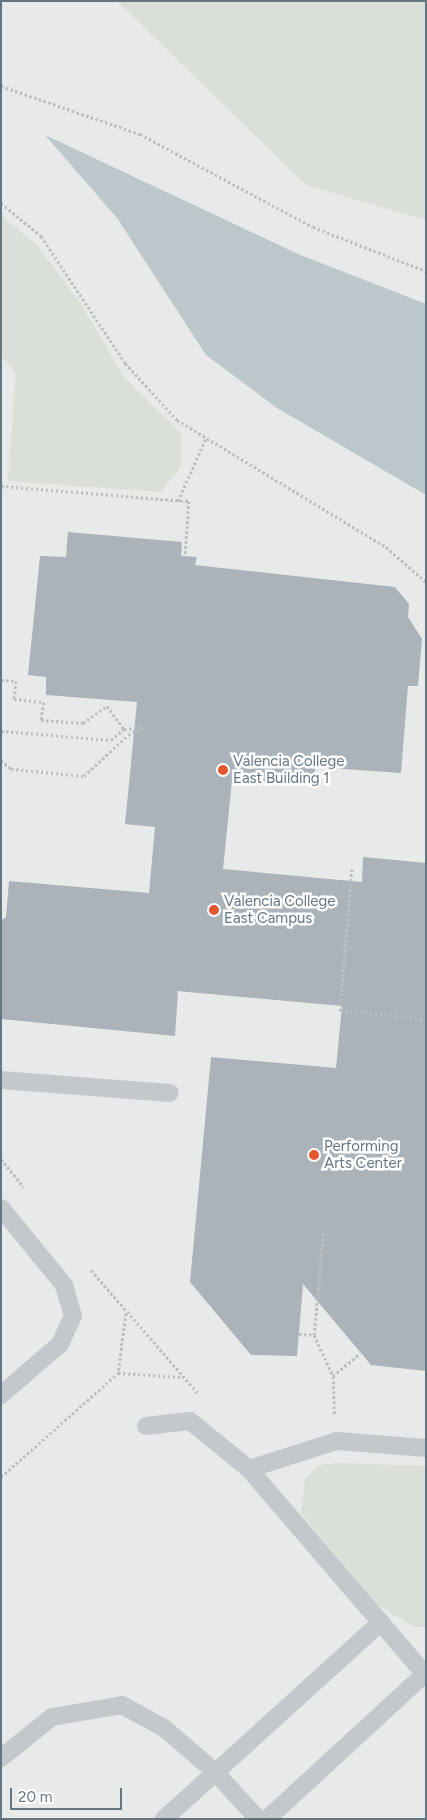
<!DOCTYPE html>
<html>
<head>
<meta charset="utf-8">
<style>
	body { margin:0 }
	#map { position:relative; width:427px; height:1820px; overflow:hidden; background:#fafaf8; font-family:Figtree,sans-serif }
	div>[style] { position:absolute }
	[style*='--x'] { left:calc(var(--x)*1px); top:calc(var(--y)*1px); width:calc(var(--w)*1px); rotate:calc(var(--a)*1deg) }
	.built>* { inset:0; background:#e8e9e9 }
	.green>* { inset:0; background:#dadfd7 }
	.water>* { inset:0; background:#bbc7cb }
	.building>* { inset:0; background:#aab3b9 }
	.path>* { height:3px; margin-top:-1.5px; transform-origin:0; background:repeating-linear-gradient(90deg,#bbbfc2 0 2.5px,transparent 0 5px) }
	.lane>* { height:18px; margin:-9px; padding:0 9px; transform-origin:9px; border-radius:9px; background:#c3c8cc }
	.dots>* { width:14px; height:14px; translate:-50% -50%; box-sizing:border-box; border:2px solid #fff; border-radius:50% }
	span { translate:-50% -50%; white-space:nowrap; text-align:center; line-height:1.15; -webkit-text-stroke:5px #fff; paint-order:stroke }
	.poi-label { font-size:15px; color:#657683 }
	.left { translate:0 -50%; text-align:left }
	.frame { position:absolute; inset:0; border:2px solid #657683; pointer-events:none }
	.scale { position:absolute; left:10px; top:1788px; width:112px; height:22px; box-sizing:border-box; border:2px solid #657683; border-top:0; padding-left:6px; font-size:15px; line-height:18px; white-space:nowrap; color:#657683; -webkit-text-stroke:4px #fff; paint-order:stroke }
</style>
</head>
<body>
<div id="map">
	<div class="built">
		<div style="clip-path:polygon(1px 1px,426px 1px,426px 1819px,1px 1819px)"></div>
	</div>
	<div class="green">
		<div style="clip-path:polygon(117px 1px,426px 1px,426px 220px,306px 185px)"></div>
		<div style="clip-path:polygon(1px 215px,37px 245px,79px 301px,124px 377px,181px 433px,181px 466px,161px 492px,8px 481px,16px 373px,1px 355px)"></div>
		<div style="clip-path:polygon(336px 1463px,426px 1466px,426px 1627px,415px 1627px,377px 1605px,301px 1514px,305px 1479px,320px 1465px)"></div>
	</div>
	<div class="water">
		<div style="clip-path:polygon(45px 135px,298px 254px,426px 304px,426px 495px,277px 408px,206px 355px,117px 218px)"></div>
	</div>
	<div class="building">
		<div style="clip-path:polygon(68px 532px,182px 542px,181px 556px,197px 557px,195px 565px,395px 587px,409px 604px,408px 617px,422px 639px,418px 686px,408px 686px,401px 773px,316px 767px,311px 783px,232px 781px,223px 869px,362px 882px,363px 857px,426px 863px,426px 1371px,371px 1365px,303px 1284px,297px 1356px,251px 1355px,190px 1282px,211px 1057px,336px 1068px,342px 1006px,178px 991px,175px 1036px,1px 1019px,1px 921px,6px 917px,9px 881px,149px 893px,155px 827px,125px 824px,137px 702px,46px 695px,46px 677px,28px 675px,40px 556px,66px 557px)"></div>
	</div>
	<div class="path">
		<div style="--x:1;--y:86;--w:147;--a:19.1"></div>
		<div style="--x:140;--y:134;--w:196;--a:28.3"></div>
		<div style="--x:313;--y:227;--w:121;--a:21.3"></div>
		<div style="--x:1;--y:203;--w:52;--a:39.5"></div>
		<div style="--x:41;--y:236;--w:152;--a:56.5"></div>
		<div style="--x:125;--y:363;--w:77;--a:47.6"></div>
		<div style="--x:177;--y:420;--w:245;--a:31.3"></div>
		<div style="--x:386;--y:547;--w:53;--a:41.2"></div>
		<div style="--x:1;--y:486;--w:189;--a:4.6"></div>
		<div style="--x:189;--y:501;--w:55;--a:94.2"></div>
		<div style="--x:178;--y:501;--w:69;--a:-66"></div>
		<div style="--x:1;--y:680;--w:15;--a:4"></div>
		<div style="--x:16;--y:681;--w:18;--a:96"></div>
		<div style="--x:14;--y:699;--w:30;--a:6"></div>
		<div style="--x:44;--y:702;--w:18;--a:99"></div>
		<div style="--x:41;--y:720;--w:42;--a:4.1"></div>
		<div style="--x:83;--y:723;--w:29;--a:-35"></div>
		<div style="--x:107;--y:706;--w:29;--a:54"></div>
		<div style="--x:1;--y:731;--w:110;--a:4.7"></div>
		<div style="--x:111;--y:740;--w:17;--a:-40"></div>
		<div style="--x:124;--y:729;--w:17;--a:-7"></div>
		<div style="--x:1;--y:760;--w:13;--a:42"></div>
		<div style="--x:11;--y:769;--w:73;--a:5.5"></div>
		<div style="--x:84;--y:776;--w:60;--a:-43"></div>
		<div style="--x:128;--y:735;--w:20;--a:-24"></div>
		<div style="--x:352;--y:869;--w:142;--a:94.9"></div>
		<div style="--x:340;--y:1010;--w:86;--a:6"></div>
		<div style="--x:1;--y:1159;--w:36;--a:51"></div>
		<div style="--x:91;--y:1270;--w:163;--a:49"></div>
		<div style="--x:126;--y:1313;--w:61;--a:97.6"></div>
		<div style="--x:118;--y:1373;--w:64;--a:3.6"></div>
		<div style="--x:299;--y:1334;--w:15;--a:4"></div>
		<div style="--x:314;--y:1335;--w:45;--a:65.1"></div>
		<div style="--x:333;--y:1376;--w:38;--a:88"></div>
		<div style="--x:314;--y:1335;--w:105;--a:-84.6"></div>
		<div style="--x:333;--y:1376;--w:35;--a:-40"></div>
		<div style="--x:1;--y:1477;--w:157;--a:-41.6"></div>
	</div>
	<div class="lane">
		<div style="--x:1;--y:1080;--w:169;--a:4.4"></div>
		<div style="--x:1;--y:1208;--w:99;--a:50.7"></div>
		<div style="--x:64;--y:1285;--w:32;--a:74"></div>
		<div style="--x:73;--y:1316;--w:31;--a:115"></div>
		<div style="--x:60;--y:1344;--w:78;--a:139.2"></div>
		<div style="--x:146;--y:1426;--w:44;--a:-6.5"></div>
		<div style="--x:190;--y:1421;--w:76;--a:39.1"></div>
		<div style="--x:249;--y:1469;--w:270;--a:49.4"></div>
		<div style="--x:249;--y:1469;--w:92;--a:-17.7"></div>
		<div style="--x:337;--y:1441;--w:89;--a:4.5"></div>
		<div style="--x:1;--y:1758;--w:65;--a:-38.8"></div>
		<div style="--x:52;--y:1717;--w:71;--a:-9.7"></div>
		<div style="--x:122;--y:1705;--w:48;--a:28.7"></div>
		<div style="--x:164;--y:1728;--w:67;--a:40.8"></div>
		<div style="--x:215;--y:1772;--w:64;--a:47.5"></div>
		<div style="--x:164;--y:1819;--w:293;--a:-42.2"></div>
		<div style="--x:267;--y:1819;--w:216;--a:-42.6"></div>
	</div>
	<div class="dots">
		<div style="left:223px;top:770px;background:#e4572e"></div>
		<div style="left:214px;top:910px;background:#e4572e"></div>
		<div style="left:314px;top:1155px;background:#e4572e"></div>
	</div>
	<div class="poi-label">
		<span class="left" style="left:233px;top:770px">Valencia College<br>East Building 1</span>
		<span class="left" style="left:224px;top:910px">Valencia College<br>East Campus</span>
		<span class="left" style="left:324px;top:1155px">Performing<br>Arts Center</span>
	</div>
	<div class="frame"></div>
	<div class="scale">20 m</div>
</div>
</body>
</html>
